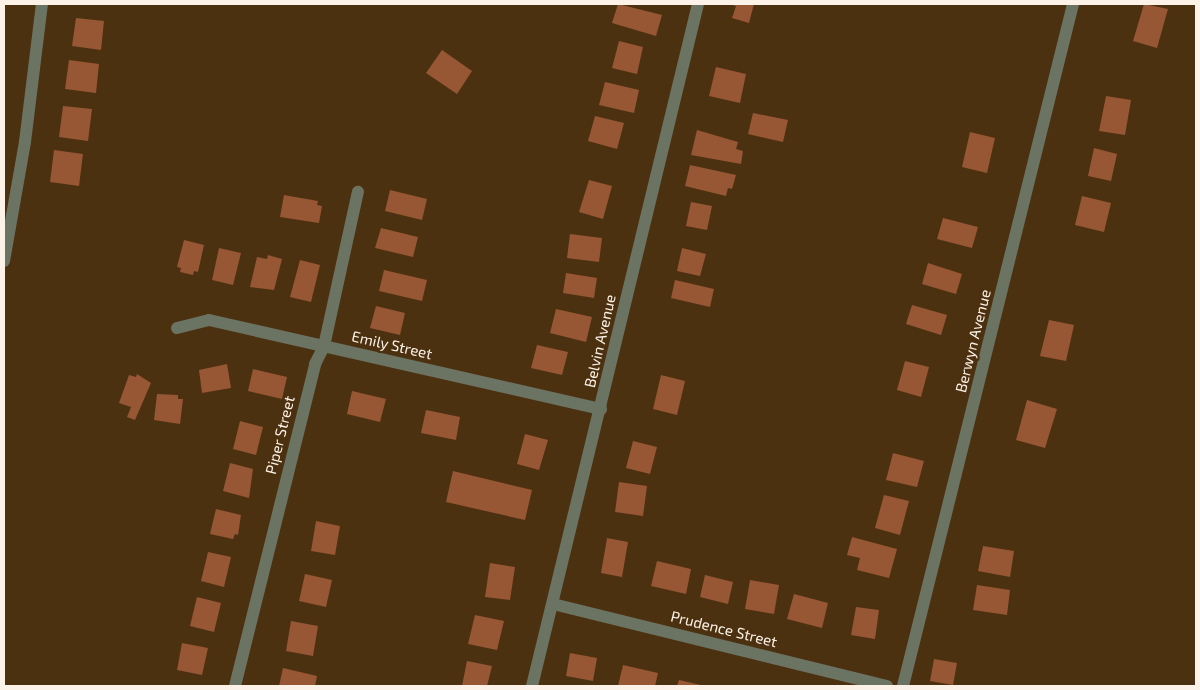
<!DOCTYPE html>
<html>
<head>
<meta charset="utf-8">
<style>
	body { margin:0 }
	#map { position:relative; width:1200px; height:690px; overflow:hidden; background:#4c3111; font-family:"Exo 2",sans-serif }
	div>[style] { position:absolute }
	[style*='--x'] { left:calc(var(--x)*1px); top:calc(var(--y)*1px); width:calc(var(--w)*1px); rotate:calc(var(--a)*1deg) }
	.building>* { inset:0; background:#975634 }
	.street>* { height:12px; margin:-6px; padding:0 6px; transform-origin:6px; border-radius:6px; background:#6b7362 }
	span { translate:-50% -50%; white-space:nowrap; text-align:center; line-height:1.15; -webkit-text-stroke:4.5px #4c3111; paint-order:stroke }
	.street-label { font-size:15px; color:#fcf2e7 }
	.frame { position:absolute; inset:0; border:5px solid #fcf2e7; pointer-events:none }
</style>
</head>
<body>
<div id="map">
	<div class="building">
		<div style="clip-path:polygon(618px 4px,662px 15px,656px 36px,612px 23px)"></div>
		<div style="clip-path:polygon(729px 4px,754px 4px,749px 23px,732px 18px,736px 6px)"></div>
		<div style="clip-path:polygon(1144px 4px,1168px 9px,1157px 48px,1133px 41px)"></div>
		<div style="clip-path:polygon(76px 18px,104px 21px,101px 50px,72px 46px)"></div>
		<div style="clip-path:polygon(619px 41px,643px 47px,637px 74px,612px 68px)"></div>
		<div style="clip-path:polygon(442px 50px,472px 71px,457px 94px,426px 73px)"></div>
		<div style="clip-path:polygon(69px 60px,99px 64px,96px 93px,65px 89px)"></div>
		<div style="clip-path:polygon(716px 67px,746px 74px,740px 103px,709px 96px)"></div>
		<div style="clip-path:polygon(605px 82px,639px 90px,634px 113px,599px 105px)"></div>
		<div style="clip-path:polygon(1106px 96px,1131px 100px,1125px 135px,1099px 131px)"></div>
		<div style="clip-path:polygon(63px 106px,92px 109px,88px 141px,59px 137px)"></div>
		<div style="clip-path:polygon(753px 113px,788px 120px,783px 142px,748px 134px)"></div>
		<div style="clip-path:polygon(595px 116px,624px 123px,617px 149px,588px 141px)"></div>
		<div style="clip-path:polygon(697px 130px,738px 142px,736px 149px,743px 151px,741px 164px,691px 155px)"></div>
		<div style="clip-path:polygon(970px 132px,995px 138px,987px 173px,962px 167px)"></div>
		<div style="clip-path:polygon(1094px 148px,1117px 154px,1111px 181px,1088px 176px)"></div>
		<div style="clip-path:polygon(54px 150px,83px 154px,79px 186px,50px 182px)"></div>
		<div style="clip-path:polygon(690px 165px,736px 175px,732px 189px,728px 188px,726px 196px,685px 186px)"></div>
		<div style="clip-path:polygon(589px 180px,612px 186px,603px 219px,579px 212px)"></div>
		<div style="clip-path:polygon(390px 190px,427px 199px,422px 220px,385px 211px)"></div>
		<div style="clip-path:polygon(284px 195px,318px 201px,317px 205px,322px 206px,319px 223px,280px 217px)"></div>
		<div style="clip-path:polygon(1082px 196px,1111px 203px,1104px 232px,1075px 225px)"></div>
		<div style="clip-path:polygon(691px 202px,712px 206px,707px 230px,686px 226px)"></div>
		<div style="clip-path:polygon(943px 218px,978px 227px,972px 248px,937px 239px)"></div>
		<div style="clip-path:polygon(381px 228px,418px 237px,413px 257px,375px 248px)"></div>
		<div style="clip-path:polygon(570px 234px,602px 238px,599px 262px,567px 258px)"></div>
		<div style="clip-path:polygon(184px 240px,204px 245px,198px 272px,194px 271px,193px 275px,180px 272px,181px 268px,177px 267px)"></div>
		<div style="clip-path:polygon(219px 248px,241px 253px,233px 285px,212px 280px)"></div>
		<div style="clip-path:polygon(682px 248px,706px 254px,700px 276px,677px 271px)"></div>
		<div style="clip-path:polygon(268px 255px,282px 259px,274px 290px,250px 287px,257px 257px,267px 259px)"></div>
		<div style="clip-path:polygon(300px 260px,320px 265px,311px 302px,290px 297px)"></div>
		<div style="clip-path:polygon(928px 263px,962px 274px,956px 294px,922px 284px)"></div>
		<div style="clip-path:polygon(384px 270px,427px 280px,422px 301px,379px 291px)"></div>
		<div style="clip-path:polygon(566px 273px,597px 278px,594px 298px,563px 293px)"></div>
		<div style="clip-path:polygon(675px 280px,714px 289px,710px 307px,671px 298px)"></div>
		<div style="clip-path:polygon(912px 305px,947px 315px,941px 335px,906px 324px)"></div>
		<div style="clip-path:polygon(376px 306px,405px 313px,400px 335px,370px 328px)"></div>
		<div style="clip-path:polygon(556px 309px,592px 317px,586px 342px,550px 333px)"></div>
		<div style="clip-path:polygon(1049px 320px,1074px 325px,1066px 361px,1040px 356px)"></div>
		<div style="clip-path:polygon(537px 345px,568px 352px,562px 375px,531px 368px)"></div>
		<div style="clip-path:polygon(905px 361px,929px 367px,921px 397px,897px 390px)"></div>
		<div style="clip-path:polygon(227px 364px,231px 388px,202px 393px,199px 370px)"></div>
		<div style="clip-path:polygon(253px 369px,287px 377px,282px 399px,248px 391px)"></div>
		<div style="clip-path:polygon(137px 374px,151px 383px,135px 420px,127px 417px,131px 407px,119px 403px,129px 375px,136px 377px)"></div>
		<div style="clip-path:polygon(661px 375px,685px 381px,677px 415px,653px 409px)"></div>
		<div style="clip-path:polygon(352px 391px,386px 399px,380px 422px,347px 414px)"></div>
		<div style="clip-path:polygon(157px 394px,178px 395px,178px 399px,183px 399px,180px 424px,154px 420px)"></div>
		<div style="clip-path:polygon(1027px 400px,1057px 409px,1045px 448px,1016px 440px)"></div>
		<div style="clip-path:polygon(426px 410px,460px 417px,456px 440px,421px 433px)"></div>
		<div style="clip-path:polygon(240px 421px,263px 427px,256px 455px,233px 449px)"></div>
		<div style="clip-path:polygon(525px 434px,548px 440px,539px 470px,517px 464px)"></div>
		<div style="clip-path:polygon(633px 441px,657px 447px,650px 474px,626px 468px)"></div>
		<div style="clip-path:polygon(893px 453px,924px 461px,917px 487px,886px 480px)"></div>
		<div style="clip-path:polygon(230px 463px,253px 469px,249px 498px,223px 491px)"></div>
		<div style="clip-path:polygon(453px 471px,532px 490px,525px 520px,446px 502px)"></div>
		<div style="clip-path:polygon(619px 482px,647px 486px,643px 516px,615px 512px)"></div>
		<div style="clip-path:polygon(884px 495px,909px 501px,900px 535px,875px 528px)"></div>
		<div style="clip-path:polygon(216px 509px,241px 515px,238px 535px,235px 534px,233px 539px,210px 534px)"></div>
		<div style="clip-path:polygon(316px 521px,340px 526px,335px 555px,311px 551px)"></div>
		<div style="clip-path:polygon(852px 537px,897px 549px,889px 578px,857px 570px,860px 558px,847px 555px)"></div>
		<div style="clip-path:polygon(607px 538px,628px 542px,622px 577px,601px 573px)"></div>
		<div style="clip-path:polygon(983px 546px,1014px 551px,1010px 577px,978px 571px)"></div>
		<div style="clip-path:polygon(208px 552px,231px 557px,224px 587px,201px 581px)"></div>
		<div style="clip-path:polygon(657px 561px,691px 569px,686px 594px,651px 586px)"></div>
		<div style="clip-path:polygon(490px 563px,515px 567px,510px 600px,485px 597px)"></div>
		<div style="clip-path:polygon(305px 574px,332px 580px,326px 607px,299px 601px)"></div>
		<div style="clip-path:polygon(705px 575px,733px 582px,728px 604px,700px 597px)"></div>
		<div style="clip-path:polygon(750px 580px,779px 585px,774px 614px,745px 609px)"></div>
		<div style="clip-path:polygon(977px 585px,1010px 590px,1007px 615px,973px 610px)"></div>
		<div style="clip-path:polygon(794px 594px,828px 603px,822px 628px,787px 619px)"></div>
		<div style="clip-path:polygon(197px 597px,221px 603px,214px 632px,190px 626px)"></div>
		<div style="clip-path:polygon(856px 607px,879px 610px,875px 639px,851px 635px)"></div>
		<div style="clip-path:polygon(475px 615px,504px 621px,497px 650px,468px 644px)"></div>
		<div style="clip-path:polygon(291px 621px,318px 626px,313px 656px,286px 651px)"></div>
		<div style="clip-path:polygon(182px 643px,208px 648px,202px 675px,177px 670px)"></div>
		<div style="clip-path:polygon(570px 653px,597px 658px,593px 681px,566px 676px)"></div>
		<div style="clip-path:polygon(934px 659px,957px 663px,953px 685px,930px 681px)"></div>
		<div style="clip-path:polygon(467px 661px,492px 666px,487px 686px,462px 686px)"></div>
		<div style="clip-path:polygon(623px 665px,658px 673px,655px 686px,618px 686px)"></div>
		<div style="clip-path:polygon(283px 668px,317px 676px,315px 686px,279px 686px)"></div>
		<div style="clip-path:polygon(679px 680px,705px 686px,677px 686px)"></div>
	</div>
	<div class="street">
		<div style="--x:4;--y:261;--w:121;--a:-80"></div>
		<div style="--x:25;--y:142;--w:139;--a:-83"></div>
		<div style="--x:177;--y:328;--w:33;--a:-14"></div>
		<div style="--x:209;--y:320;--w:402;--a:12.8"></div>
		<div style="--x:553;--y:604;--w:344;--a:13.8"></div>
		<div style="--x:235;--y:686;--w:332;--a:-76"></div>
		<div style="--x:315;--y:364;--w:20;--a:-63"></div>
		<div style="--x:324;--y:346;--w:158;--a:-77.6"></div>
		<div style="--x:532;--y:686;--w:702;--a:-76.32"></div>
		<div style="--x:903;--y:686;--w:703;--a:-76"></div>
	</div>
	<div class="street-label">
		<span style="left:600px;top:341px;rotate:-77deg">Belvin Avenue</span>
		<span style="left:973px;top:341px;rotate:-76deg">Berwyn Avenue</span>
		<span style="left:392px;top:345px;rotate:13deg">Emily Street</span>
		<span style="left:280px;top:435px;rotate:-76deg">Piper Street</span>
		<span style="left:724px;top:629px;rotate:14deg">Prudence Street</span>
	</div>
	<div class="frame"></div>
</div>
</body>
</html>
